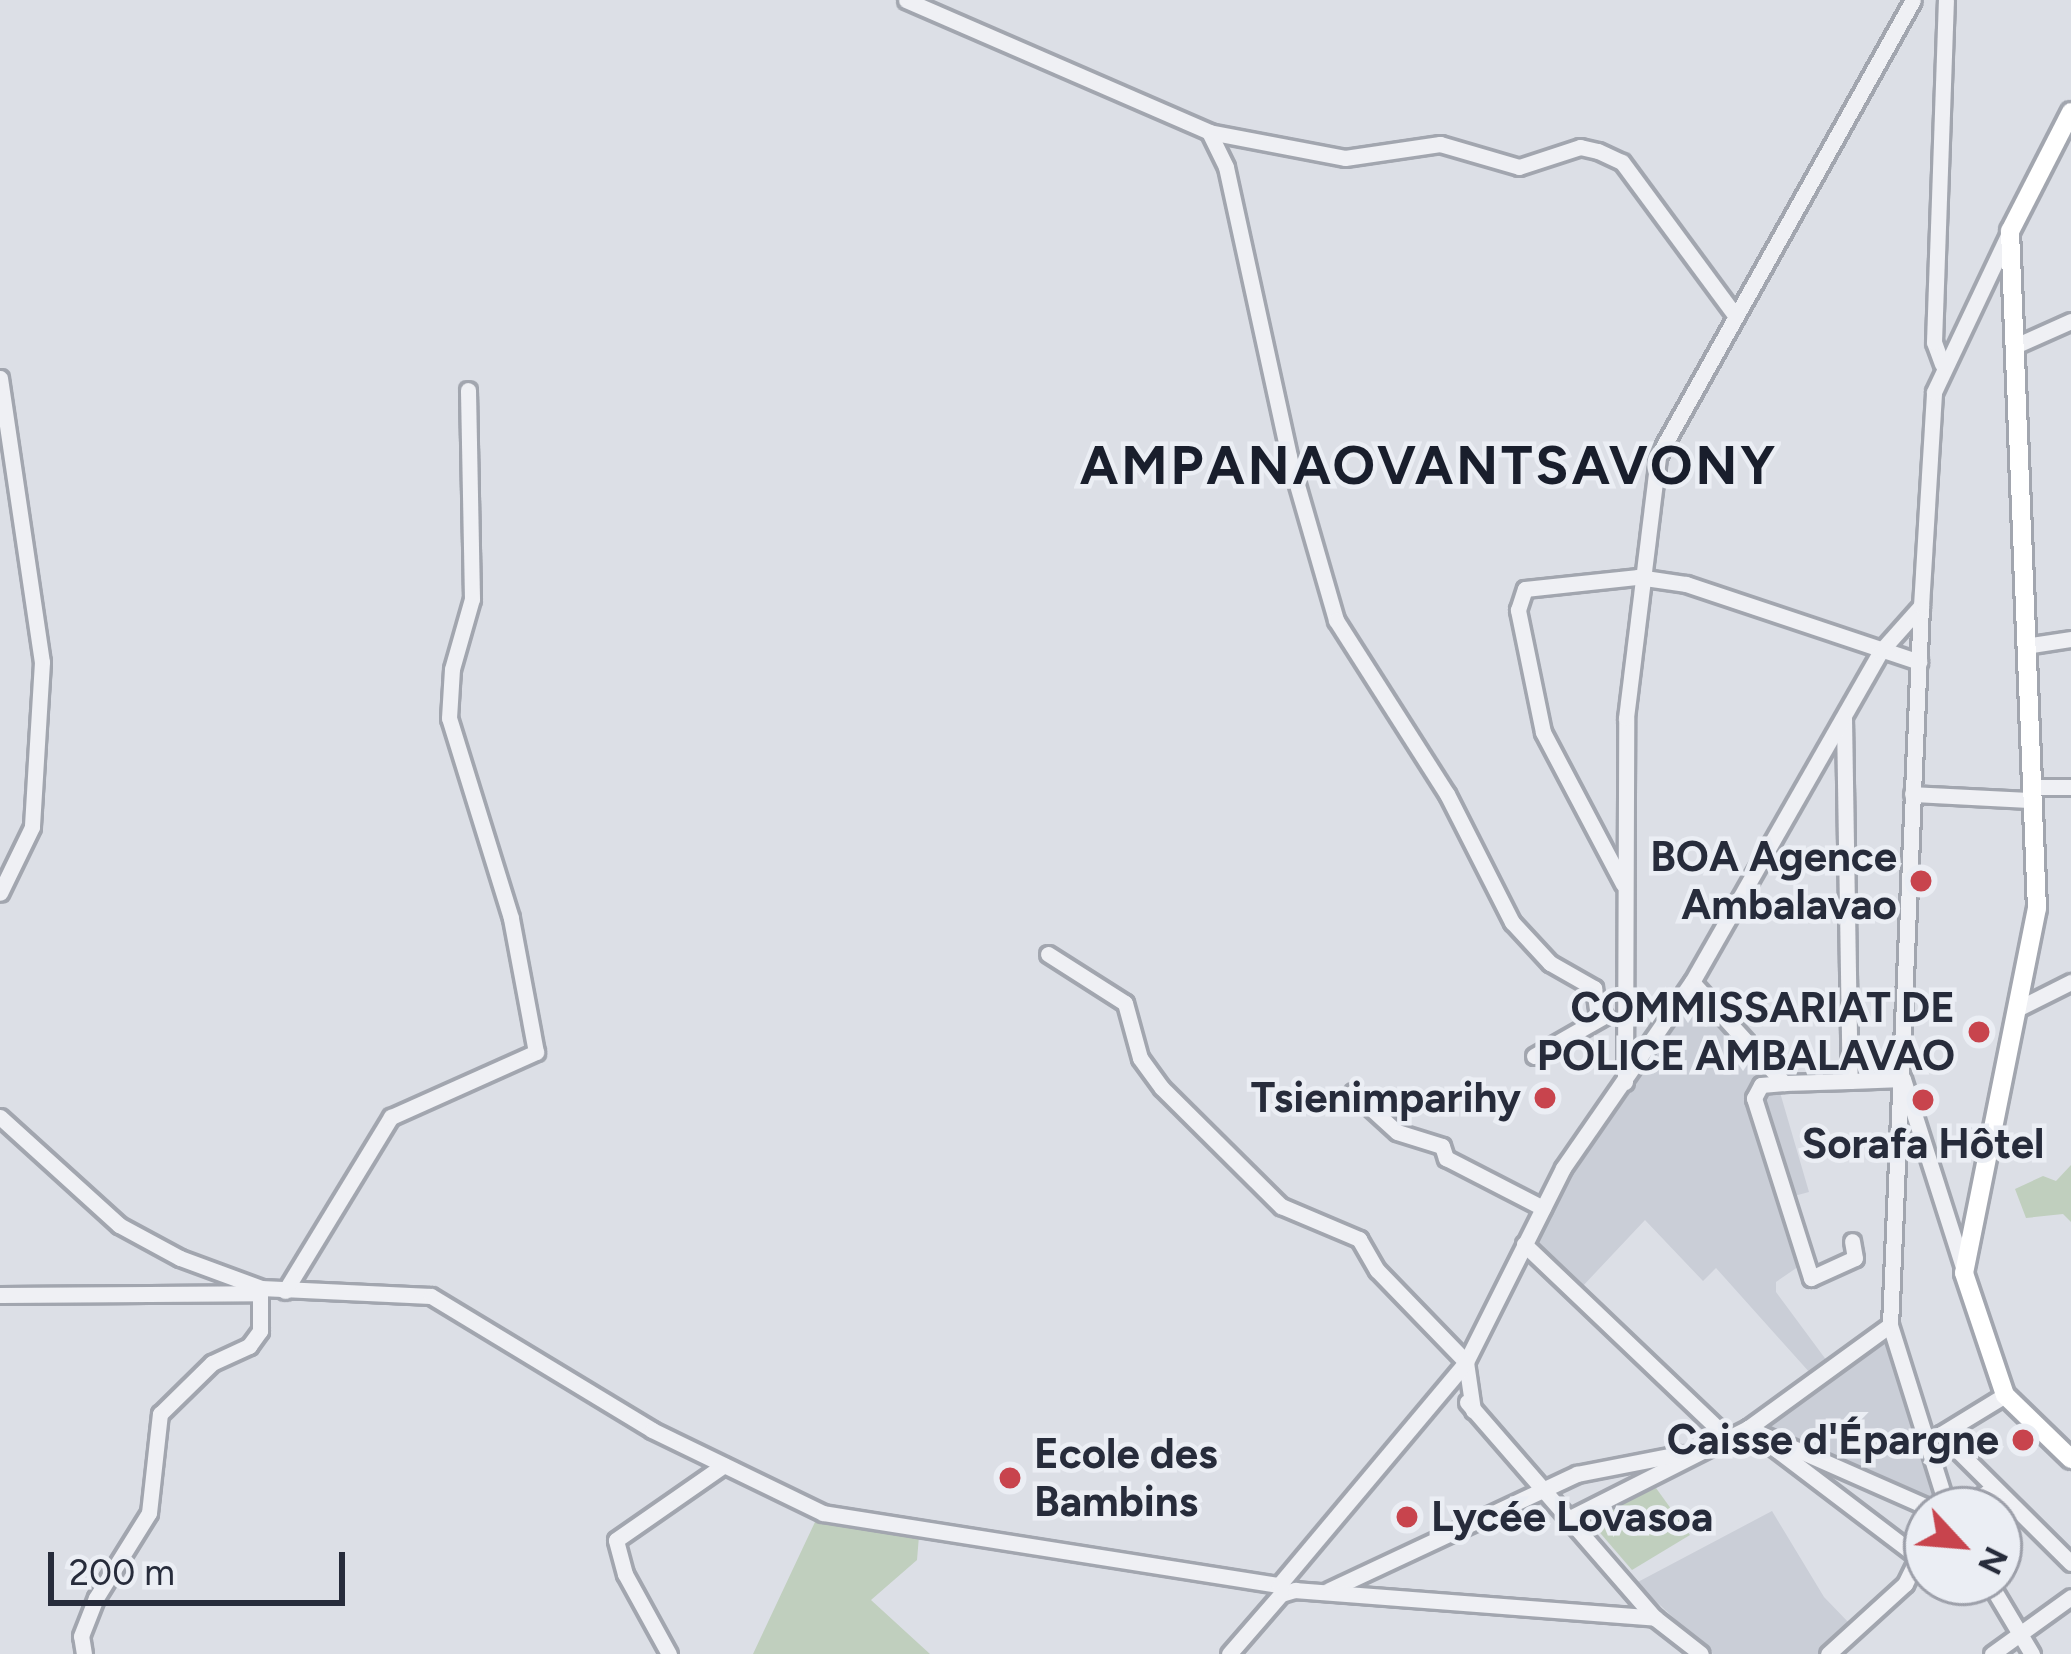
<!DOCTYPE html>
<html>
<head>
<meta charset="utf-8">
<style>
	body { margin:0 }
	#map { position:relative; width:2071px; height:1654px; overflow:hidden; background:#dcdfe6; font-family:Figtree,sans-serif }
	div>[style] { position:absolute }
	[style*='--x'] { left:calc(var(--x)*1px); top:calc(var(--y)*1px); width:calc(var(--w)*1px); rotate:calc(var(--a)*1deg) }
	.built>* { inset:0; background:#caced7 }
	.green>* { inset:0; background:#c0cfbe }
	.roads { filter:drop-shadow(3px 0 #a2a6af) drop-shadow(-3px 0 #a2a6af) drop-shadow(0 3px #a2a6af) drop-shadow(0 -3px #a2a6af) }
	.minor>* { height:15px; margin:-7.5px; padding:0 7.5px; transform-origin:7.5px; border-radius:7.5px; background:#eff0f4 }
	.major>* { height:18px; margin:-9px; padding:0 9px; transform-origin:9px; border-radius:9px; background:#fff }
	.dots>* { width:33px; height:33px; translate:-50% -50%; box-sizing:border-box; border:6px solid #ebeef4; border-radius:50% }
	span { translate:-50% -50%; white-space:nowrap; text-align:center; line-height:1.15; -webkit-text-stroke:9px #ebeef4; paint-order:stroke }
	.poi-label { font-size:42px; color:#272c3b; font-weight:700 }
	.right { translate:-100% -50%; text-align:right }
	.left { translate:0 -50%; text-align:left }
	.district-label { font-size:54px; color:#191e2c; font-weight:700; letter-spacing:3px }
	.north { position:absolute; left:1903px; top:1486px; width:120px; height:120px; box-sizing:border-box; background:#ebeef4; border:3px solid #9da0aa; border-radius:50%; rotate:116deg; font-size:33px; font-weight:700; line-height:48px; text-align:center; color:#272c3b }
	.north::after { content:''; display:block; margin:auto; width:42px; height:54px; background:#c8444d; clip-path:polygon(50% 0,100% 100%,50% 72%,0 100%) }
	.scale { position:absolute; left:48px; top:1552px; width:297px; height:54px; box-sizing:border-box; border:6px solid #272c3b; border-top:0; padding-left:15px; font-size:36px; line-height:42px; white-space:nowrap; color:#272c3b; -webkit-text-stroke:9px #ebeef4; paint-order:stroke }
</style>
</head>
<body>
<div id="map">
	<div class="built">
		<div style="clip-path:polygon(1697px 986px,1779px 1089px,1809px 1192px,1783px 1199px,1805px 1262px,1776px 1282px,1776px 1292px,1827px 1361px,1811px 1374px,1716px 1268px,1703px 1281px,1645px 1220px,1581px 1288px,1527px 1244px,1564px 1172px)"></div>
		<div style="clip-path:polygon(1896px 1328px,1948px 1510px,1753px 1425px)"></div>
		<div style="clip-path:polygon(1772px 1511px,1824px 1597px,1850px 1624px,1823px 1654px,1713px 1654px,1636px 1583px)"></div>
	</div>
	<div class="green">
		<div style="clip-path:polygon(2071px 1165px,2071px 1222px,2063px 1214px,2026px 1218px,2015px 1189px,2043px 1176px,2056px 1181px)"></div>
		<div style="clip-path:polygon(1656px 1488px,1690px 1535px,1632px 1570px,1589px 1520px)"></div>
		<div style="clip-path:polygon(815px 1522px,919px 1536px,917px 1560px,871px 1600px,930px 1654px,753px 1654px)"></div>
	</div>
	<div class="roads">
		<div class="minor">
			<div style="--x:906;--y:0;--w:331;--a:23.5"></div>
			<div style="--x:1209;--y:132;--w:39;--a:64"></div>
			<div style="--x:1226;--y:167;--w:297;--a:77.7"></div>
			<div style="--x:1289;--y:457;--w:170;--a:73.9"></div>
			<div style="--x:1336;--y:620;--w:206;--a:57.5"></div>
			<div style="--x:1447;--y:794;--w:144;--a:63.1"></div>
			<div style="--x:1512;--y:922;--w:56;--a:47.2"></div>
			<div style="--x:1550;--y:963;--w:51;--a:29.6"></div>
			<div style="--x:1594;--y:988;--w:28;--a:82"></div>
			<div style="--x:1209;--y:132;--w:138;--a:10.8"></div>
			<div style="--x:1345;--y:158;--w:96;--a:-8.4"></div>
			<div style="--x:1440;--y:144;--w:82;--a:16.2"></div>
			<div style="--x:1519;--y:167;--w:64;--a:-18.2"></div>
			<div style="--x:1580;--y:147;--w:18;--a:13"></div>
			<div style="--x:1598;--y:151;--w:26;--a:25"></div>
			<div style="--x:1622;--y:162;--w:189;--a:53.6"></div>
			<div style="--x:2015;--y:346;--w:61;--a:-24.1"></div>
			<div style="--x:1942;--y:364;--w:23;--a:-110"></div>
			<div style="--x:1934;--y:342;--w:342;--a:-88"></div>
			<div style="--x:0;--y:378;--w:287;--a:81.6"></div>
			<div style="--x:42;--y:662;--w:165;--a:93.5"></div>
			<div style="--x:32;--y:827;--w:73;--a:115.9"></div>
			<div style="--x:2025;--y:646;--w:47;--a:-8.7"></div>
			<div style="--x:1844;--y:718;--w:363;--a:89.1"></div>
			<div style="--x:1850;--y:1081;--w:53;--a:-2.2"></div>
			<div style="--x:1903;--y:1079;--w:201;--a:72.3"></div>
			<div style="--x:2031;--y:787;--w:40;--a:0"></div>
			<div style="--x:1912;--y:794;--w:119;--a:2.9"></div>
			<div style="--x:1623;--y:884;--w:172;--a:-117.8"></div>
			<div style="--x:1543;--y:732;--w:125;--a:-101.6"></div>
			<div style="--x:1518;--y:610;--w:22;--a:-72"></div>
			<div style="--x:1525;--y:589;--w:114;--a:-6.1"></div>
			<div style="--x:1638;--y:577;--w:49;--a:8.3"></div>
			<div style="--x:1686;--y:584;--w:246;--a:18.5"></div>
			<div style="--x:1048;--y:954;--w:91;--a:32.5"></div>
			<div style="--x:1125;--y:1003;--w:57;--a:74.7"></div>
			<div style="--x:1140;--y:1058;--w:37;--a:54"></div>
			<div style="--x:1162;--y:1088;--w:168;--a:44.8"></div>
			<div style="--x:1281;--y:1206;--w:85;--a:22.9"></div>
			<div style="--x:1359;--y:1239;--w:36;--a:60"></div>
			<div style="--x:1377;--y:1270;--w:128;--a:45.9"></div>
			<div style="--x:1466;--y:1362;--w:49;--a:81.7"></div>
			<div style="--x:1692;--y:982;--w:137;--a:47.7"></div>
			<div style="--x:1784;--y:1083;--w:66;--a:-1.7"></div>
			<div style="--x:2021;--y:1007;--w:56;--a:-26.6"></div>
			<div style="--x:1534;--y:1056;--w:81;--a:-29.7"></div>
			<div style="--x:1625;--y:1082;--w:364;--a:-89.8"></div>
			<div style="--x:1626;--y:718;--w:264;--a:-83"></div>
			<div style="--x:1658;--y:456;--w:522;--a:-60.79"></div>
			<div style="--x:1784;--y:1083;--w:23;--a:175"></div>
			<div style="--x:1761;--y:1085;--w:15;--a:118"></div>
			<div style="--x:1754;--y:1098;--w:189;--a:72.4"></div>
			<div style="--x:1811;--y:1278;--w:48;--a:-24.4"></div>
			<div style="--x:1855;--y:1258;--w:17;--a:-100"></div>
			<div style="--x:1353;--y:1092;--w:59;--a:42.3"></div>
			<div style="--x:1397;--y:1132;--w:47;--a:17.3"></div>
			<div style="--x:1442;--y:1146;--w:13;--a:72"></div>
			<div style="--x:1446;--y:1158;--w:109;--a:27.3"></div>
			<div style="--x:0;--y:1117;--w:161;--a:42.2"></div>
			<div style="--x:119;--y:1225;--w:69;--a:28.4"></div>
			<div style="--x:180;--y:1258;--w:86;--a:20.3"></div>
			<div style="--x:261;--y:1288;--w:170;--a:2.7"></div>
			<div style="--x:431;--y:1296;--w:258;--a:31.2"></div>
			<div style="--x:652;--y:1430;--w:190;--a:25.9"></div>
			<div style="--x:823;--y:1513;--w:462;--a:9"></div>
			<div style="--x:1279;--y:1585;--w:291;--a:-50"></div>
			<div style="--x:1466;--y:1362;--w:217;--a:-63.4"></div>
			<div style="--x:1563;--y:1168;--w:226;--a:-55.3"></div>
			<div style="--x:1692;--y:982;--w:380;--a:-60.3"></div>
			<div style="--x:1880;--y:652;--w:62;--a:-48.3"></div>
			<div style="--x:1524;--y:1244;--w:282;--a:43.6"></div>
			<div style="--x:285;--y:1291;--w:204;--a:-58.7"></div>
			<div style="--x:391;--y:1117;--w:159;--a:-24.1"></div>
			<div style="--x:536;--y:1052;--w:136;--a:-100.6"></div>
			<div style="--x:511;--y:918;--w:209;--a:-107.2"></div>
			<div style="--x:449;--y:718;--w:49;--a:-86.5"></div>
			<div style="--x:452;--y:669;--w:73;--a:-74.1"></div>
			<div style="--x:472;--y:599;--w:209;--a:-91.1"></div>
			<div style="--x:0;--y:1295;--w:260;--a:-0.4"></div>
			<div style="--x:1890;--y:1325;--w:175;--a:144"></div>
			<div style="--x:1748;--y:1428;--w:203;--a:23.8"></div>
			<div style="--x:2005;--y:1395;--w:75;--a:148.6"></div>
			<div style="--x:1941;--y:1434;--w:183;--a:44.8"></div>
			<div style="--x:1467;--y:1402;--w:286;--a:49"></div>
			<div style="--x:1655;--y:1618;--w:58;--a:38"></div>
			<div style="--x:1948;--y:1510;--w:194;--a:-107.4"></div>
			<div style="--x:1890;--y:1325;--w:720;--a:-87.53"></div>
			<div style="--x:1921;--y:606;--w:214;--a:-86.5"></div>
			<div style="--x:1934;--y:392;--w:178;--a:-64.7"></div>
			<div style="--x:1961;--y:1510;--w:37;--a:-34"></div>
			<div style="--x:1572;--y:1517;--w:197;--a:-26.8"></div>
			<div style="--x:1748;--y:1428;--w:213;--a:37.2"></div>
			<div style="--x:1918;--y:1557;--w:15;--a:-53"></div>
			<div style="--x:1989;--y:1582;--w:84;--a:59.2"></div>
			<div style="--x:1329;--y:1590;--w:274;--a:-25.1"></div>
			<div style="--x:1577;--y:1474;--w:104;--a:-11.1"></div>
			<div style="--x:84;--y:1654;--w:18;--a:-99"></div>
			<div style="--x:81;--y:1636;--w:41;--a:-68.5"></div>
			<div style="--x:96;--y:1598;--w:100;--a:-58.1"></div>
			<div style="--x:149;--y:1513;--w:100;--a:-83.7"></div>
			<div style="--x:160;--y:1414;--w:73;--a:-44.4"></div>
			<div style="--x:212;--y:1363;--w:41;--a:-24.7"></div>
			<div style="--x:249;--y:1346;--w:19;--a:-54"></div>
			<div style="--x:260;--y:1331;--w:37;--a:-90"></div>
			<div style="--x:669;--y:1654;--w:91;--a:-118.8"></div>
			<div style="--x:625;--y:1574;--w:35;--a:-105"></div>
			<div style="--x:616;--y:1540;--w:131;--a:-34.8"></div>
			<div style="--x:1229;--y:1654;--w:79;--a:-49.1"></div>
			<div style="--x:1281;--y:1594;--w:15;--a:-16"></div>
			<div style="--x:1295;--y:1590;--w:361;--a:4.4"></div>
			<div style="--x:1828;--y:1654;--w:104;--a:-42.3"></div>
			<div style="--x:1905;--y:1584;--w:30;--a:-64"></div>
			<div style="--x:1992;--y:1654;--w:97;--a:-35.8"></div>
		</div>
		<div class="major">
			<div style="--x:2071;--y:112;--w:134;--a:117.1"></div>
			<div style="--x:2010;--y:231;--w:678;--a:87.72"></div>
			<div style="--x:2037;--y:908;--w:372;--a:101.3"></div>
			<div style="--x:1964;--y:1273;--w:129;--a:71.4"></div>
			<div style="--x:2005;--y:1395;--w:92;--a:44.1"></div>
		</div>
	</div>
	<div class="dots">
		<div style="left:1921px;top:881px;background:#c8444d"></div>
		<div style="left:1979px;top:1032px;background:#c8444d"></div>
		<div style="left:1545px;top:1098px;background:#c8444d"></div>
		<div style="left:1923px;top:1100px;background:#c8444d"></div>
		<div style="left:2023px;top:1440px;background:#c8444d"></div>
		<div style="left:1010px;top:1478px;background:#c8444d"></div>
		<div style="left:1407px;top:1517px;background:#c8444d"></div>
	</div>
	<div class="poi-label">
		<span class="right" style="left:1897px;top:881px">BOA Agence<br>Ambalavao</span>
		<span class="right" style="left:1955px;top:1032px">COMMISSARIAT DE<br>POLICE AMBALAVAO</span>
		<span class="right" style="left:1521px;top:1098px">Tsienimparihy</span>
		<span style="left:1923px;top:1144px">Sorafa Hôtel</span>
		<span class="right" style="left:1999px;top:1440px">Caisse d'Épargne</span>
		<span class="left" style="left:1034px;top:1478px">Ecole des<br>Bambins</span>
		<span class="left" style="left:1431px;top:1517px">Lycée Lovasoa</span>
	</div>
	<div class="district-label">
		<span style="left:1429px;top:466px">AMPANAOVANTSAVONY</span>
	</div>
	<div class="north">N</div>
	<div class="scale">200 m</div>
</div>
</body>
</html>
